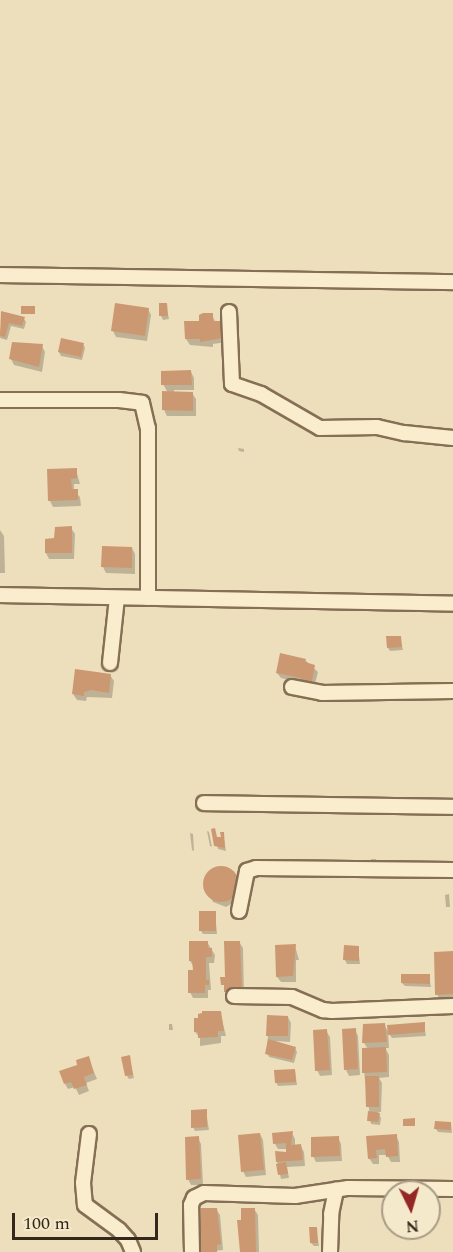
<!DOCTYPE html>
<html>
<head>
<meta charset="utf-8">
<style>
	body { margin:0 }
	#map { position:relative; width:453px; height:1252px; overflow:hidden; background:#eedfbc; font-family:Spectral,serif }
	div>[style] { position:absolute }
	[style*='--x'] { left:calc(var(--x)*1px); top:calc(var(--y)*1px); width:calc(var(--w)*1px); rotate:calc(var(--a)*1deg) }
	.shadow>* { inset:0; background:#0003 }
	.building>* { inset:0; background:#cc9871 }
	.round { border-radius:50% }
	.roads { filter:drop-shadow(2px 0 #856f55) drop-shadow(-2px 0 #856f55) drop-shadow(0 2px #856f55) drop-shadow(0 -2px #856f55) }
	.minor>* { height:14px; margin:-7px; padding:0 7px; transform-origin:7px; border-radius:7px; background:#f9edce }
	span { translate:-50% -50%; white-space:nowrap; text-align:center; line-height:1.15; -webkit-text-stroke:6px #f5e9cb; paint-order:stroke }
	.north { position:absolute; left:381px; top:1180px; width:60px; height:60px; box-sizing:border-box; background:#f5e9cb; border:2px solid #a89b85; border-radius:50%; rotate:175deg; font-size:16px; font-weight:700; line-height:24px; text-align:center; color:#34271b }
	.north::after { content:''; display:block; margin:auto; width:21px; height:27px; background:#942625; clip-path:polygon(50% 0,100% 100%,50% 72%,0 100%) }
	.scale { position:absolute; left:12px; top:1213px; width:146px; height:27px; box-sizing:border-box; border:3px solid #34271b; border-top:0; padding-left:8px; font-size:18px; line-height:21px; white-space:nowrap; color:#34271b; -webkit-text-stroke:4px #f5e9cb; paint-order:stroke }
</style>
</head>
<body>
<div id="map">
	<div class="shadow">
		<div style="clip-path:polygon(166px 305px,169px 319px,163px 320px,161px 316px)"></div>
		<div style="clip-path:polygon(148px 309px,151px 315px,147px 341px,116px 337px,113px 331px)"></div>
		<div style="clip-path:polygon(2px 313px,24px 319px,26px 322px,24px 329px,11px 326px,7px 340px,0 338px)"></div>
		<div style="clip-path:polygon(212px 315px,216px 323px,223px 323px,227px 342px,213px 344px,213px 347px,190px 345px,186px 339px,201px 322px)"></div>
		<div style="clip-path:polygon(83px 344px,85px 348px,82px 360px,61px 356px,59px 352px)"></div>
		<div style="clip-path:polygon(42px 346px,45px 352px,42px 372px,14px 365px,11px 359px)"></div>
		<div style="clip-path:polygon(191px 372px,194px 378px,194px 390px,174px 390px,174px 393px,192px 393px,196px 399px,196px 416px,167px 416px,164px 410px,168px 393px,163px 384px)"></div>
		<div style="clip-path:polygon(238px 448px,244px 449px,244px 452px,239px 451px)"></div>
		<div style="clip-path:polygon(76px 470px,80px 484px,74px 484px,74px 491px,80px 497px,81px 506px,53px 507px,50px 501px)"></div>
		<div style="clip-path:polygon(71px 528px,75px 534px,74px 559px,49px 559px,46px 553px,56px 539px)"></div>
		<div style="clip-path:polygon(0 530px,4px 536px,5px 573px,0 573px)"></div>
		<div style="clip-path:polygon(132px 548px,135px 554px,135px 574px,106px 573px,103px 567px)"></div>
		<div style="clip-path:polygon(400px 638px,403px 650px,390px 651px,388px 648px)"></div>
		<div style="clip-path:polygon(305px 660px,318px 672px,313px 692px,302px 683px,281px 678px,277px 673px)"></div>
		<div style="clip-path:polygon(110px 675px,114px 681px,112px 698px,87px 697px,86px 701px,77px 700px,73px 694px)"></div>
		<div style="clip-path:polygon(214px 830px,217px 839px,222px 838px,223px 833px,226px 851px,218px 849px)"></div>
		<div style="clip-path:polygon(207px 831px,209px 832px,212px 847px,210px 846px)"></div>
		<div style="clip-path:polygon(190px 833px,193px 834px,194px 851px,192px 850px)"></div>
		<div style="clip-path:polygon(371px 859px,376px 859px,377px 863px,371px 863px)"></div>
		<div style="clip-path:polygon(224px 868px,232px 872px,241px 892px,238px 900px,226px 907px,213px 902px,204px 883px,210px 871px)"></div>
		<div style="clip-path:polygon(449px 894px,450px 907px,446px 907px,445px 895px)"></div>
		<div style="clip-path:polygon(215px 912px,217px 934px,203px 934px,201px 931px)"></div>
		<div style="clip-path:polygon(207px 942px,215px 955px,214px 963px,209px 963px,211px 990px,208px 990px,208px 998px,193px 998px,190px 992px,194px 967px,190px 961px)"></div>
		<div style="clip-path:polygon(239px 942px,243px 948px,244px 997px,229px 997px,222px 978px,227px 978px)"></div>
		<div style="clip-path:polygon(295px 946px,299px 960px,296px 960px,296px 982px,281px 982px,277px 977px)"></div>
		<div style="clip-path:polygon(358px 947px,360px 964px,347px 964px,345px 960px)"></div>
		<div style="clip-path:polygon(453px 954px,453px 1000px,440px 1000px,437px 994px)"></div>
		<div style="clip-path:polygon(429px 976px,431px 987px,405px 986px,402px 983px)"></div>
		<div style="clip-path:polygon(220px 1012px,226px 1036px,221px 1036px,221px 1043px,200px 1046px,200px 1038px,195px 1032px)"></div>
		<div style="clip-path:polygon(288px 1017px,291px 1023px,290px 1042px,275px 1041px,295px 1048px,297px 1052px,294px 1063px,269px 1057px,267px 1053px,268px 1035px)"></div>
		<div style="clip-path:polygon(169px 1024px,172px 1024px,173px 1030px,169px 1030px)"></div>
		<div style="clip-path:polygon(424px 1024px,426px 1036px,392px 1038px,388px 1032px,389px 1048px,385px 1048px,389px 1055px,389px 1077px,379px 1078px,382px 1083px,381px 1112px,378px 1112px,381px 1118px,380px 1125px,371px 1124px,364px 1072px,368px 1049px,364px 1043px,364px 1025px,384px 1025px,390px 1034px)"></div>
		<div style="clip-path:polygon(355px 1030px,358px 1036px,360px 1075px,349px 1076px,346px 1070px)"></div>
		<div style="clip-path:polygon(326px 1031px,330px 1037px,332px 1075px,320px 1076px,317px 1070px)"></div>
		<div style="clip-path:polygon(129px 1057px,134px 1078px,129px 1079px,127px 1076px)"></div>
		<div style="clip-path:polygon(88px 1058px,97px 1079px,86px 1083px,89px 1091px,79px 1095px,75px 1087px,68px 1089px,65px 1084px)"></div>
		<div style="clip-path:polygon(295px 1071px,297px 1085px,278px 1086px,276px 1082px)"></div>
		<div style="clip-path:polygon(206px 1111px,209px 1130px,195px 1131px,193px 1127px)"></div>
		<div style="clip-path:polygon(451px 1123px,452px 1133px,438px 1132px,436px 1129px)"></div>
		<div style="clip-path:polygon(292px 1133px,295px 1139px,295px 1146px,301px 1146px,304px 1152px,305px 1166px,287px 1167px,289px 1178px,281px 1179px,277px 1162px,288px 1154px,288px 1149px,278px 1149px,275px 1144px)"></div>
		<div style="clip-path:polygon(260px 1134px,263px 1140px,266px 1175px,246px 1177px,243px 1171px)"></div>
		<div style="clip-path:polygon(396px 1136px,399px 1142px,400px 1162px,391px 1162px,387px 1155px,379px 1155px,379px 1164px,373px 1164px,369px 1158px,368px 1138px)"></div>
		<div style="clip-path:polygon(198px 1138px,201px 1144px,203px 1185px,191px 1185px,188px 1179px)"></div>
		<div style="clip-path:polygon(338px 1138px,341px 1144px,342px 1161px,316px 1162px,313px 1156px)"></div>
		<div style="clip-path:polygon(216px 1209px,220px 1215px,223px 1250px,203px 1252px)"></div>
		<div style="clip-path:polygon(254px 1209px,258px 1215px,259px 1252px,241px 1252px,242px 1222px)"></div>
		<div style="clip-path:polygon(316px 1228px,319px 1246px,314px 1246px,311px 1243px)"></div>
	</div>
	<div class="building">
		<div style="clip-path:polygon(115px 303px,149px 308px,145px 336px,111px 331px)"></div>
		<div style="clip-path:polygon(159px 303px,167px 303px,168px 316px,159px 316px)"></div>
		<div style="clip-path:polygon(21px 306px,35px 306px,35px 314px,21px 314px)"></div>
		<div style="clip-path:polygon(1px 311px,25px 317px,22px 326px,9px 323px,5px 337px,0 336px)"></div>
		<div style="clip-path:polygon(203px 313px,213px 313px,213px 321px,224px 321px,223px 338px,200px 342px,200px 339px,185px 339px,184px 321px,199px 321px,199px 315px)"></div>
		<div style="clip-path:polygon(61px 338px,84px 343px,81px 357px,58px 352px)"></div>
		<div style="clip-path:polygon(12px 342px,43px 344px,39px 367px,9px 359px)"></div>
		<div style="clip-path:polygon(191px 370px,192px 385px,161px 385px,161px 371px)"></div>
		<div style="clip-path:polygon(162px 391px,193px 392px,193px 411px,162px 410px)"></div>
		<div style="clip-path:polygon(77px 468px,77px 478px,71px 479px,72px 489px,78px 489px,78px 500px,48px 501px,47px 469px)"></div>
		<div style="clip-path:polygon(72px 526px,72px 553px,45px 553px,45px 539px,54px 538px,55px 527px)"></div>
		<div style="clip-path:polygon(102px 546px,132px 547px,132px 568px,101px 567px)"></div>
		<div style="clip-path:polygon(386px 636px,401px 636px,402px 647px,387px 648px)"></div>
		<div style="clip-path:polygon(280px 653px,306px 659px,305px 662px,315px 665px,311px 686px,300px 684px,301px 678px,276px 673px)"></div>
		<div style="clip-path:polygon(75px 669px,111px 674px,109px 693px,91px 690px,84px 692px,84px 696px,72px 694px)"></div>
		<div style="clip-path:polygon(215px 828px,217px 837px,221px 837px,220px 832px,224px 832px,225px 848px,214px 846px,211px 829px)"></div>
		<div class="round" style="left:203px;top:866px;width:36px;height:36px"></div>
		<div style="clip-path:polygon(199px 911px,216px 911px,216px 931px,199px 931px)"></div>
		<div style="clip-path:polygon(189px 941px,208px 941px,208px 948px,212px 948px,212px 957px,206px 957px,206px 980px,209px 980px,209px 985px,205px 985px,205px 993px,188px 993px,188px 970px,193px 970px,192px 961px,189px 961px)"></div>
		<div style="clip-path:polygon(224px 941px,240px 941px,242px 991px,224px 992px,224px 985px,221px 985px,220px 977px,225px 977px)"></div>
		<div style="clip-path:polygon(296px 944px,293px 976px,276px 977px,275px 945px)"></div>
		<div style="clip-path:polygon(344px 945px,359px 946px,359px 961px,343px 960px)"></div>
		<div style="clip-path:polygon(453px 951px,453px 994px,435px 995px,434px 952px)"></div>
		<div style="clip-path:polygon(401px 974px,430px 974px,430px 984px,401px 983px)"></div>
		<div style="clip-path:polygon(202px 1011px,221px 1011px,224px 1031px,218px 1031px,218px 1037px,198px 1038px,198px 1032px,194px 1032px,194px 1018px,198px 1018px,198px 1014px,202px 1013px)"></div>
		<div style="clip-path:polygon(267px 1015px,288px 1016px,288px 1036px,266px 1036px)"></div>
		<div style="clip-path:polygon(425px 1022px,425px 1032px,388px 1035px,387px 1025px)"></div>
		<div style="clip-path:polygon(385px 1023px,387px 1042px,362px 1043px,363px 1024px)"></div>
		<div style="clip-path:polygon(356px 1028px,358px 1069px,344px 1070px,342px 1029px)"></div>
		<div style="clip-path:polygon(327px 1029px,330px 1070px,315px 1071px,313px 1030px)"></div>
		<div style="clip-path:polygon(268px 1039px,296px 1047px,292px 1060px,265px 1054px)"></div>
		<div style="clip-path:polygon(386px 1047px,387px 1072px,362px 1073px,362px 1048px)"></div>
		<div style="clip-path:polygon(130px 1055px,133px 1075px,125px 1076px,121px 1057px)"></div>
		<div style="clip-path:polygon(89px 1056px,94px 1073px,84px 1077px,87px 1085px,74px 1089px,71px 1082px,64px 1084px,59px 1071px,77px 1065px,76px 1060px)"></div>
		<div style="clip-path:polygon(295px 1069px,296px 1082px,275px 1083px,274px 1070px)"></div>
		<div style="clip-path:polygon(365px 1076px,379px 1076px,379px 1107px,366px 1107px)"></div>
		<div style="clip-path:polygon(207px 1109px,207px 1127px,191px 1128px,191px 1110px)"></div>
		<div style="clip-path:polygon(368px 1111px,380px 1113px,378px 1122px,367px 1121px)"></div>
		<div style="clip-path:polygon(415px 1118px,415px 1126px,403px 1126px,403px 1119px)"></div>
		<div style="clip-path:polygon(435px 1121px,451px 1122px,451px 1130px,434px 1129px)"></div>
		<div style="clip-path:polygon(293px 1131px,291px 1145px,301px 1144px,303px 1160px,276px 1162px,275px 1151px,286px 1152px,286px 1143px,273px 1144px,272px 1133px)"></div>
		<div style="clip-path:polygon(260px 1133px,264px 1170px,241px 1172px,238px 1135px)"></div>
		<div style="clip-path:polygon(397px 1134px,398px 1156px,386px 1157px,385px 1149px,376px 1150px,377px 1158px,368px 1159px,366px 1136px)"></div>
		<div style="clip-path:polygon(199px 1136px,201px 1179px,186px 1180px,185px 1137px)"></div>
		<div style="clip-path:polygon(339px 1136px,340px 1156px,311px 1157px,311px 1137px)"></div>
		<div style="clip-path:polygon(286px 1162px,288px 1174px,278px 1175px,276px 1164px)"></div>
		<div style="clip-path:polygon(200px 1208px,217px 1208px,221px 1244px,217px 1245px,217px 1252px,201px 1252px)"></div>
		<div style="clip-path:polygon(241px 1208px,255px 1208px,256px 1252px,240px 1252px,237px 1220px,241px 1220px)"></div>
		<div style="clip-path:polygon(309px 1227px,317px 1227px,318px 1243px,310px 1243px)"></div>
	</div>
	<div class="roads">
		<div class="minor">
			<div style="--x:0;--y:275;--w:453;--a:0.9"></div>
			<div style="--x:229;--y:312;--w:72;--a:87.6"></div>
			<div style="--x:232;--y:384;--w:31;--a:19"></div>
			<div style="--x:261;--y:394;--w:68;--a:30"></div>
			<div style="--x:320;--y:428;--w:57;--a:-1"></div>
			<div style="--x:377;--y:427;--w:28;--a:13"></div>
			<div style="--x:404;--y:433;--w:49;--a:5.8"></div>
			<div style="--x:0;--y:400;--w:119;--a:0"></div>
			<div style="--x:119;--y:400;--w:23;--a:7"></div>
			<div style="--x:142;--y:403;--w:26;--a:77"></div>
			<div style="--x:148;--y:428;--w:170;--a:90"></div>
			<div style="--x:0;--y:595;--w:453;--a:1.1"></div>
			<div style="--x:110;--y:663;--w:65;--a:-83.9"></div>
			<div style="--x:292;--y:687;--w:31;--a:11"></div>
			<div style="--x:322;--y:693;--w:131;--a:-0.9"></div>
			<div style="--x:204;--y:803;--w:249;--a:0.9"></div>
			<div style="--x:239;--y:911;--w:41;--a:-78.7"></div>
			<div style="--x:247;--y:871;--w:9;--a:-18"></div>
			<div style="--x:256;--y:868;--w:197;--a:0.6"></div>
			<div style="--x:234;--y:996;--w:58;--a:1"></div>
			<div style="--x:292;--y:997;--w:34;--a:23"></div>
			<div style="--x:323;--y:1010;--w:9;--a:6"></div>
			<div style="--x:332;--y:1011;--w:121;--a:-2.4"></div>
			<div style="--x:89;--y:1134;--w:49;--a:97"></div>
			<div style="--x:83;--y:1183;--w:22;--a:85"></div>
			<div style="--x:85;--y:1205;--w:42;--a:36.3"></div>
			<div style="--x:119;--y:1230;--w:13;--a:48"></div>
			<div style="--x:128;--y:1240;--w:13;--a:67"></div>
			<div style="--x:192;--y:1252;--w:47;--a:-91.2"></div>
			<div style="--x:191;--y:1205;--w:8;--a:-67"></div>
			<div style="--x:194;--y:1198;--w:11;--a:-27"></div>
			<div style="--x:204;--y:1193;--w:91;--a:1.9"></div>
			<div style="--x:295;--y:1196;--w:54;--a:-8.6"></div>
			<div style="--x:348;--y:1188;--w:105;--a:0.5"></div>
			<div style="--x:330;--y:1252;--w:38;--a:-88"></div>
			<div style="--x:331;--y:1214;--w:25;--a:-78"></div>
		</div>
	</div>
	<div class="north">N</div>
	<div class="scale">100 m</div>
</div>
</body>
</html>
